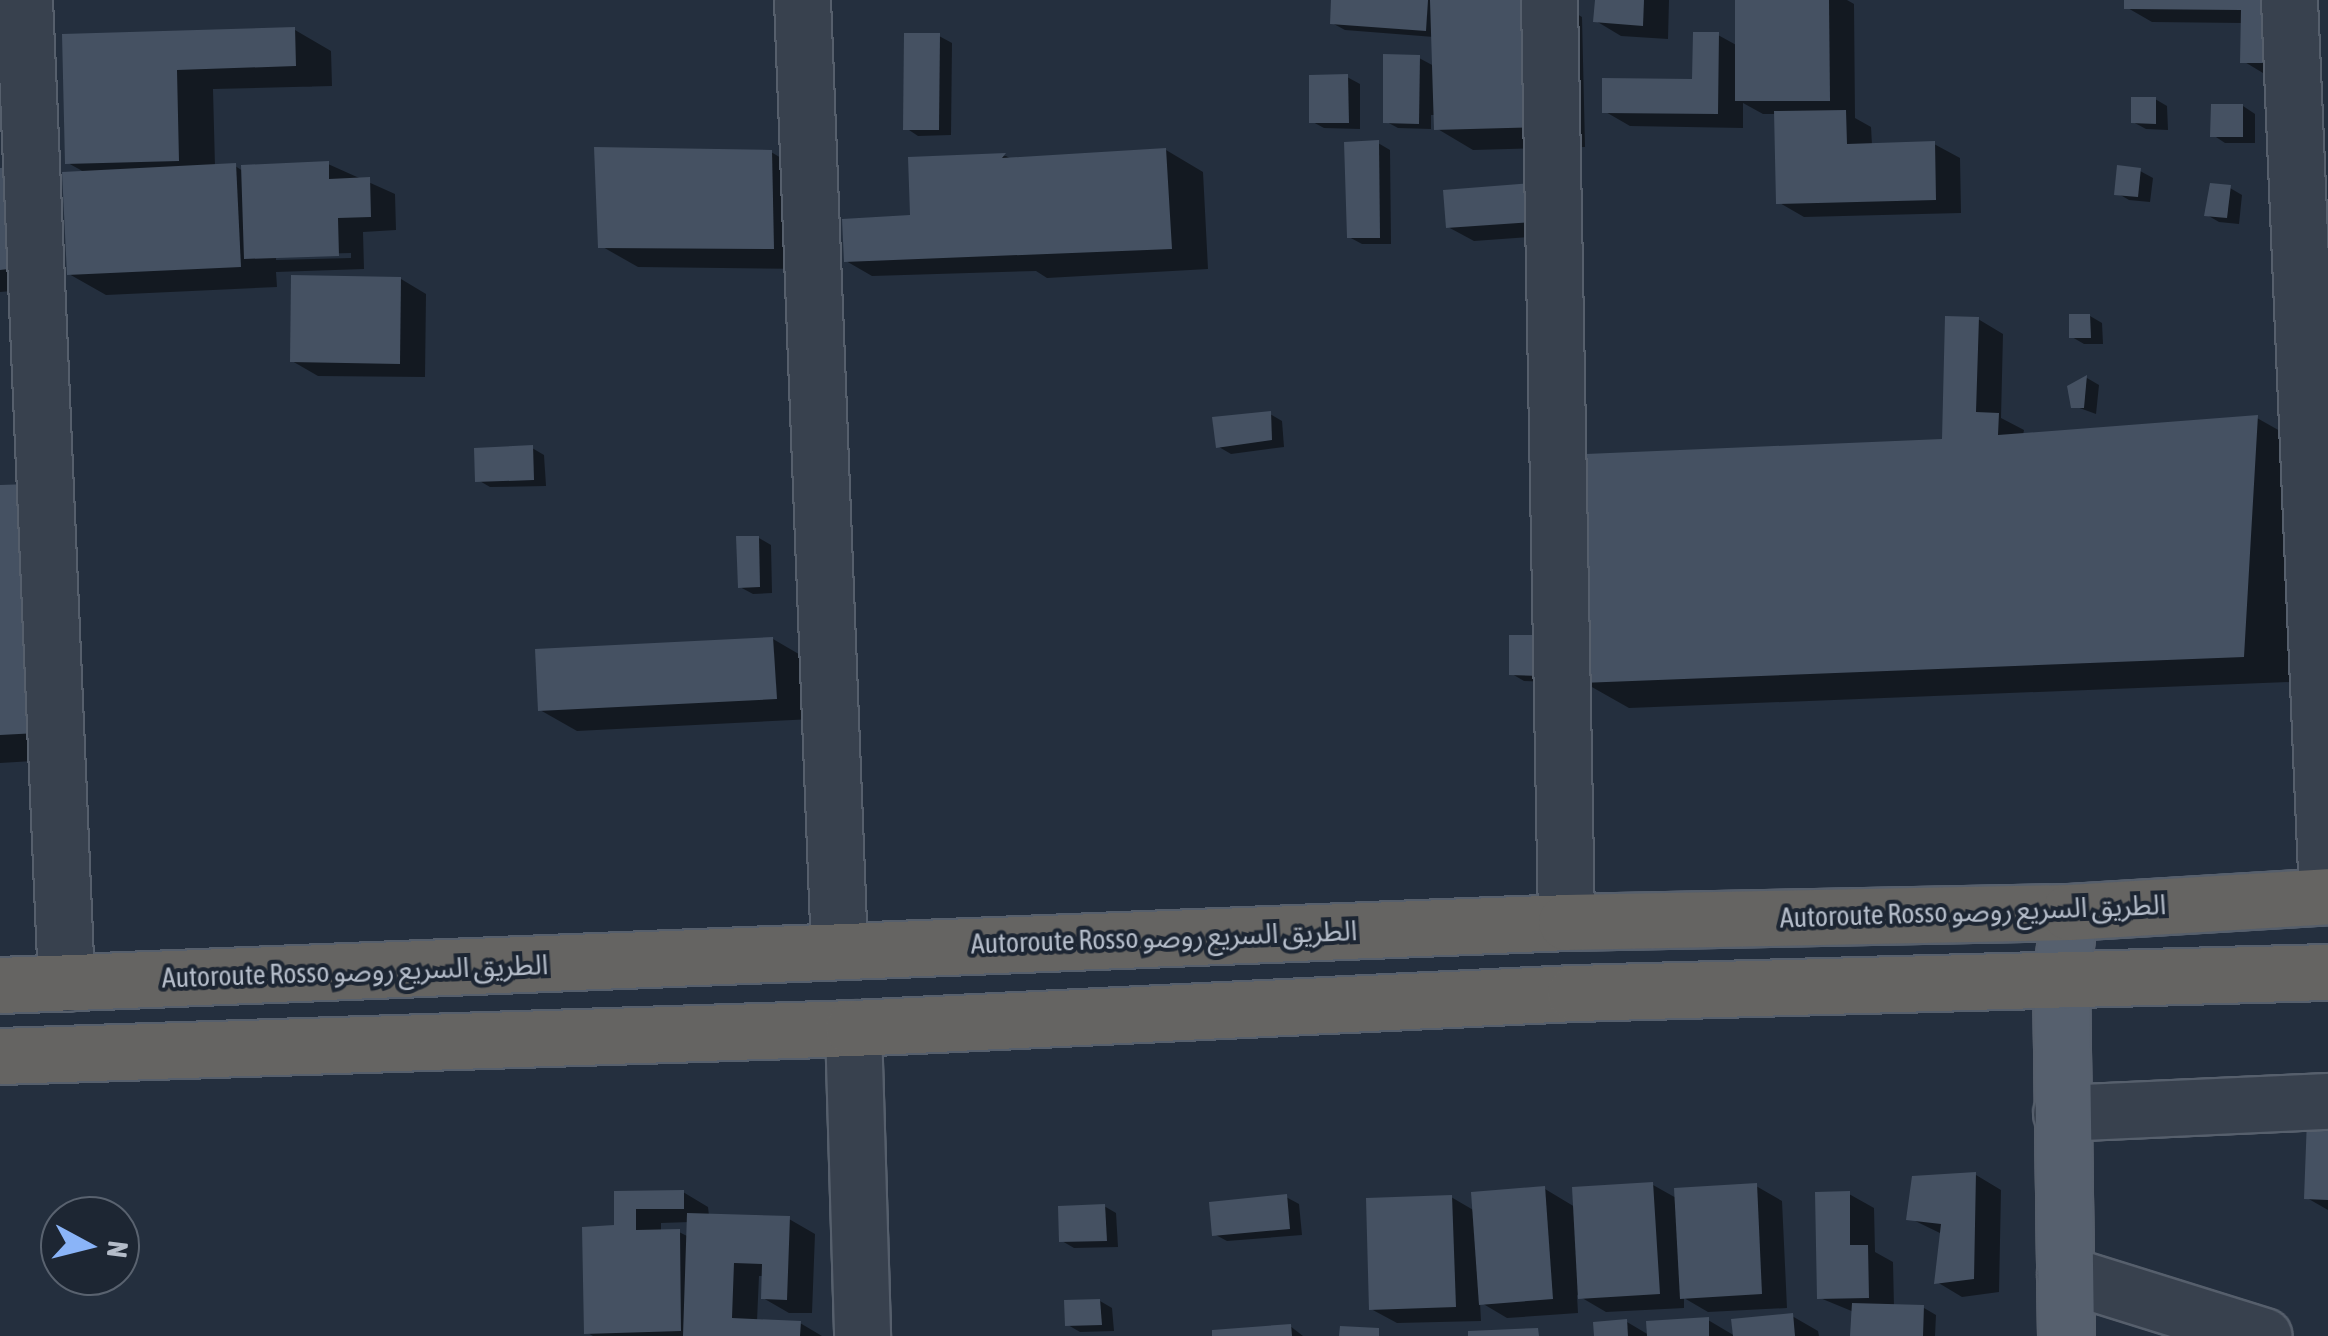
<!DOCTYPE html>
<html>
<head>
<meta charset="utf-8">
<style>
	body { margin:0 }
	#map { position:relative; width:2328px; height:1336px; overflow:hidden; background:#242f3e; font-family:"Asap Condensed","Noto Sans Arabic",sans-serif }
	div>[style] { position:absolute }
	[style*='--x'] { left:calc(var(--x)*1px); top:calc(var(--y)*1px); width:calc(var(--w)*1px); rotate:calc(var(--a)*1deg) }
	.shadow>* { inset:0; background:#0007 }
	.building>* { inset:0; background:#455162 }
	.roads { filter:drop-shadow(2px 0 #565f6c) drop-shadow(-2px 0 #565f6c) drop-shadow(0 2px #565f6c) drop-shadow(0 -2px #565f6c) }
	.minor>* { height:55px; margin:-27.5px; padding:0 27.5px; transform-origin:27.5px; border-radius:27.5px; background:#38414e }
	.primary>* { height:55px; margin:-27.5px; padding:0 27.5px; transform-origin:27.5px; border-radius:27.5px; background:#56606e }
	.trunk>* { height:55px; margin:-27.5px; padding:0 27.5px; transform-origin:27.5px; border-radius:27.5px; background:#656462 }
	span { translate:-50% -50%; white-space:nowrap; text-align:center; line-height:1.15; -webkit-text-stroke:8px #1d2633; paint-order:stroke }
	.street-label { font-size:28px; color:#b4bcc9 }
	.north { position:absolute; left:40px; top:1196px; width:100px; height:100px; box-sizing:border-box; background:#1d2633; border:2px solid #59626f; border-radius:50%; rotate:97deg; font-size:28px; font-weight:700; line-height:40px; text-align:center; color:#b4bcc9 }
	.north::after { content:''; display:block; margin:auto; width:35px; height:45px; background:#8ab4f8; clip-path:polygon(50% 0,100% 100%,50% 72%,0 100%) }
</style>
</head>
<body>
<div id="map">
	<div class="shadow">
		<div style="clip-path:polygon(1334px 0,1553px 0,1582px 17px,1585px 147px,1473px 150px,1436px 128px,1436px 115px,1431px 115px,1431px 129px,1398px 128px,1385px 121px,1419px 58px,1434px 66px,1434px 37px,1345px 30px,1332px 23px)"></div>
		<div style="clip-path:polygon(1597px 0,1669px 0,1668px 39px,1621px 36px,1596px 21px)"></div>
		<div style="clip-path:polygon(1738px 0,1847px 0,1854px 4px,1855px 118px,1871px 127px,1872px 145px,1934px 144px,1960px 158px,1961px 213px,1804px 217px,1778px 202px,1776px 114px,1763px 114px,1743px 103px,1743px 128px,1630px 126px,1604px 111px,1694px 82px,1718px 35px,1738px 46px)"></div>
		<div style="clip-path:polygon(2127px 0,2300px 0,2268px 76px,2243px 61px,2243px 23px,2152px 22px,2126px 7px)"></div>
		<div style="clip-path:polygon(evenodd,295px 30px,331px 51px,332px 86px,213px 89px,215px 167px,235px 166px,243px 171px,328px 164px,395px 194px,396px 230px,363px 232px,364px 269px,276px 272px,277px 287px,106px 295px,69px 274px,86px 173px,68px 163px,65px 36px,295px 30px,351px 253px,351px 258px,276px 260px,276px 255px,351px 253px)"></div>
		<div style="clip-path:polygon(939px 36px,952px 43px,951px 135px,918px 136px,906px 128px)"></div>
		<div style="clip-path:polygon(1347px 77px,1360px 84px,1360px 129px,1324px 128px,1311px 121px)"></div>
		<div style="clip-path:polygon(2155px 99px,2167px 106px,2168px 130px,2146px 129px,2133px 122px)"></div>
		<div style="clip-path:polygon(2243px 106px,2255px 114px,2255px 143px,2225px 143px,2213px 135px)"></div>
		<div style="clip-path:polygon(1378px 143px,1390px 150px,1391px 244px,1362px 244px,1349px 237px)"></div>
		<div style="clip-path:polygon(1166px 150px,1203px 172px,1208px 269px,1047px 278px,1036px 271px,872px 276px,846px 261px,912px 218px,910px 160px,1006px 156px,1013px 160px)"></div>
		<div style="clip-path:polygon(771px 152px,808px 174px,810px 269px,638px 267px,601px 246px)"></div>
		<div style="clip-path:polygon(0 171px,61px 287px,0 292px)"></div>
		<div style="clip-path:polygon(2140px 171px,2153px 178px,2150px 202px,2129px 200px,2117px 193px)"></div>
		<div style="clip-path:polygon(2230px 188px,2242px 195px,2239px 224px,2219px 222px,2207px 215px)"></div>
		<div style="clip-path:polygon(1446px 192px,1573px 234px,1474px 241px,1448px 227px)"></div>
		<div style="clip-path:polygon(401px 279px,426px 294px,425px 377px,318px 376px,292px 361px)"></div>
		<div style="clip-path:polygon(2090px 316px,2102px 323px,2103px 344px,2084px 344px,2072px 337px)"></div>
		<div style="clip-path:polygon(1978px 319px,2003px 334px,2001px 418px,2024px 430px,2023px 435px,2257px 418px,2303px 444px,2290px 682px,1629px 708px,1583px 682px,1944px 441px)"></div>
		<div style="clip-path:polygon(2087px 378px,2099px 385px,2096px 414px,2074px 406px,2070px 387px)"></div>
		<div style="clip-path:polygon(1270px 414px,1282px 421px,1284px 447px,1231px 454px,1219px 447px)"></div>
		<div style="clip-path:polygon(532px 448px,544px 455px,546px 486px,490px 487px,478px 480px)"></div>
		<div style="clip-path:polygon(28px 486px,74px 513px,83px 758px,0 763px,0 487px)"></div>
		<div style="clip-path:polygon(759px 538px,771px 545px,772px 593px,753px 594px,740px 587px)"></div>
		<div style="clip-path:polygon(1512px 637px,1553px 682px,1524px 681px,1512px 674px)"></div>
		<div style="clip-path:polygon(773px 639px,809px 660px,813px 719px,577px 731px,540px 710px)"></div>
		<div style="clip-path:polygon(2328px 1122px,2328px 1210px,2307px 1198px)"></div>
		<div style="clip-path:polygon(1976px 1175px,2001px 1190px,1999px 1292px,1962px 1297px,1937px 1282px,1942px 1234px,1909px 1218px)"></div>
		<div style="clip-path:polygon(1653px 1185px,1678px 1199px,1756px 1186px,1782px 1201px,1787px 1308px,1708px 1312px,1684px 1298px,1684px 1308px,1606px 1312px,1577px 1295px,1578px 1313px,1507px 1318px,1480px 1302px,1481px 1321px,1397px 1323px,1371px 1309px,1451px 1197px,1475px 1211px,1545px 1189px,1575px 1207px)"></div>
		<div style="clip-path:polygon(evenodd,683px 1192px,708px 1207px,709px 1216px,789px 1219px,815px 1234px,812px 1313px,789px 1313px,763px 1298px,764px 1276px,759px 1276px,757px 1321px,800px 1323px,822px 1336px,593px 1336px,586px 1332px,617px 1228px,616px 1194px,683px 1192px,690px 1222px,689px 1237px,679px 1232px,661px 1232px,661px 1223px,690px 1222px)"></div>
		<div style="clip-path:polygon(1849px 1194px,1874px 1208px,1875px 1252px,1893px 1262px,1894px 1307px,1924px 1308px,1936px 1315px,1935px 1336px,1853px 1336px,1854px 1312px,1820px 1298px)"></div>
		<div style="clip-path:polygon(1286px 1197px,1299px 1204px,1302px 1235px,1227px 1241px,1214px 1234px)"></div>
		<div style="clip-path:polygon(1104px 1206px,1116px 1213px,1118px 1247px,1074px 1248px,1062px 1241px)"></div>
		<div style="clip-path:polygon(1100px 1301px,1112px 1308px,1114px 1331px,1080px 1332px,1068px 1325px)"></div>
		<div style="clip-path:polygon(1792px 1316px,1818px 1331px,1819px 1336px,1596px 1336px,1627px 1322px,1649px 1335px,1708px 1320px,1735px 1336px)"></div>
		<div style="clip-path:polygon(1290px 1326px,1303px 1336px,1215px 1336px)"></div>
	</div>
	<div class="building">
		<div style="clip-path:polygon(1331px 0,1428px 0,1426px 31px,1330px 24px)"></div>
		<div style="clip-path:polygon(1430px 0,1546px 0,1549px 127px,1434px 130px)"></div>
		<div style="clip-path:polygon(1595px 0,1644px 0,1643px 26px,1593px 22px)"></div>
		<div style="clip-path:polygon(1735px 0,1829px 0,1830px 101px,1735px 101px)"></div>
		<div style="clip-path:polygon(2124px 0,2275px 0,2274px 63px,2240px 63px,2241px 10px,2124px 9px)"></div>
		<div style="clip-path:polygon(295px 27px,296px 66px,177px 70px,179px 161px,65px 164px,62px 34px)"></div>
		<div style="clip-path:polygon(1693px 32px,1719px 32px,1718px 114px,1602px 113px,1602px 78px,1692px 79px)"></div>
		<div style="clip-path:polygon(904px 33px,940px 33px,939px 130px,903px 130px)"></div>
		<div style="clip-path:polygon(1383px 54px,1420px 55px,1419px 124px,1383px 123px)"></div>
		<div style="clip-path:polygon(1348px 74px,1349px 123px,1309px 123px,1309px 75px)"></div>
		<div style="clip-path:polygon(2131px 97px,2156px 97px,2156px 124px,2131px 123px)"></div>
		<div style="clip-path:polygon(2211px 104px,2243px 104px,2243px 137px,2210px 137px)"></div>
		<div style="clip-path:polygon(1846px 110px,1847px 144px,1935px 141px,1936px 200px,1776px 204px,1774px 111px)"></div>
		<div style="clip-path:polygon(1379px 140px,1380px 238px,1347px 238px,1344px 142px)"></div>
		<div style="clip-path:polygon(594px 147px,772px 150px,774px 249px,598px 248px)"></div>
		<div style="clip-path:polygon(1166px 148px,1172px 249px,844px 262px,842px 219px,910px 215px,908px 157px,1006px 153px,1002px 158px)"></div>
		<div style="clip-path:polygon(329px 161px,329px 179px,370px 177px,371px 217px,338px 218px,339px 256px,244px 259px,241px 165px)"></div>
		<div style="clip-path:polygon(236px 163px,241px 267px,67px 275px,62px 172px)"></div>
		<div style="clip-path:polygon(2117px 165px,2141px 168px,2138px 197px,2114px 195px)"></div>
		<div style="clip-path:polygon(12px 167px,25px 267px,0 270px,0 168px)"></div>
		<div style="clip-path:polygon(1545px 182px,1548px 221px,1446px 228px,1443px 190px)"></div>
		<div style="clip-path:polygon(2210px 183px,2231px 185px,2227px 218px,2204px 216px)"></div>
		<div style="clip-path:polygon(291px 275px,401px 277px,400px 364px,290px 362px)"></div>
		<div style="clip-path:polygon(2069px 314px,2090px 314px,2091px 338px,2069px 338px)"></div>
		<div style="clip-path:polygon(1945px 316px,1979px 317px,1976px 412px,1999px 413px,1998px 435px,2258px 415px,2244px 657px,1581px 683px,1586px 454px,1942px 439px)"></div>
		<div style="clip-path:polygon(2087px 375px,2084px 408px,2071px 408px,2067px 386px)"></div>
		<div style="clip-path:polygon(1271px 411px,1272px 440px,1216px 448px,1212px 417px)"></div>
		<div style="clip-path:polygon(533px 445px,534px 480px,475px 482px,474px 448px)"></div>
		<div style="clip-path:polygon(29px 484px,38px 733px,0 735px,0 485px)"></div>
		<div style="clip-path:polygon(736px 536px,759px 536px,760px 587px,738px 588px)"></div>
		<div style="clip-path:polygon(1509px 635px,1541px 635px,1541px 676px,1509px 675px)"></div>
		<div style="clip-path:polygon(773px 637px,777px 699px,538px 711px,535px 649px)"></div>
		<div style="clip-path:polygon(2307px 1119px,2328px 1120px,2328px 1200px,2304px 1199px)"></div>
		<div style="clip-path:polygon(1976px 1172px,1974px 1279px,1934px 1284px,1941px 1224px,1906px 1220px,1912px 1176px)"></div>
		<div style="clip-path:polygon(1653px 1182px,1660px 1294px,1578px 1299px,1572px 1187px)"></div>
		<div style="clip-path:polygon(1757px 1183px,1762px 1294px,1680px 1299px,1674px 1188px)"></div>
		<div style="clip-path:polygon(1545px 1186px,1553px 1299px,1479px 1305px,1471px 1192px)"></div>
		<div style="clip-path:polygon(684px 1190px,684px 1209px,636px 1209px,636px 1230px,680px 1229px,681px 1331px,584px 1334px,582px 1227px,614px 1225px,614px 1191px)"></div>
		<div style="clip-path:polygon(1850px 1191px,1850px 1245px,1868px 1245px,1869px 1298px,1817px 1299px,1815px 1192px)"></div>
		<div style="clip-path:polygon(1287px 1194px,1290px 1229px,1212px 1236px,1209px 1202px)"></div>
		<div style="clip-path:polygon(1452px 1195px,1456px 1307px,1369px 1310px,1366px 1198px)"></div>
		<div style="clip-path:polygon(1105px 1204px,1107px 1241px,1059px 1242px,1058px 1206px)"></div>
		<div style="clip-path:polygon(687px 1213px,790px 1216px,787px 1300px,761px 1299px,762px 1264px,734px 1263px,732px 1318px,801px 1321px,800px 1336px,683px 1336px)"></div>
		<div style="clip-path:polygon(1100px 1299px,1102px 1325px,1065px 1326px,1064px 1300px)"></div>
		<div style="clip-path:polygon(1852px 1303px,1924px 1305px,1923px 1336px,1850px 1336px)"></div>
		<div style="clip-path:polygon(1793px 1313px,1795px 1336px,1733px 1336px,1731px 1319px)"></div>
		<div style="clip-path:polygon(1709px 1317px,1709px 1336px,1647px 1336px,1646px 1321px)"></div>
		<div style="clip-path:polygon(1627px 1319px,1628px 1336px,1594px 1336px,1593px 1322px)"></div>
		<div style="clip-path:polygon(1291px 1324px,1292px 1336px,1212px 1336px,1212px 1330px)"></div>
		<div style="clip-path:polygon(1340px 1326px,1379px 1328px,1379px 1336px,1339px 1336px)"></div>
		<div style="clip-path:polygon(1538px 1328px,1539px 1336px,1468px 1336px,1468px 1331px)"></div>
	</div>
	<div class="roads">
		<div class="minor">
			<div style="--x:24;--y:0;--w:984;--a:87.55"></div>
			<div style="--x:802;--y:0;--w:951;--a:87.77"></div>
			<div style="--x:1549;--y:0;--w:922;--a:88.94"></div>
			<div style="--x:2289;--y:0;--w:897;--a:87.57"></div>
			<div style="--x:853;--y:1028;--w:308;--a:88.3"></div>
			<div style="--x:2061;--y:1113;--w:267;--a:-2.6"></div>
			<div style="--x:2065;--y:1274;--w:208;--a:17.3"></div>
		</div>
		<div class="primary">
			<div style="--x:2066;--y:1336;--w:355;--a:-90.8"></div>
			<div style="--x:2061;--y:981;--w:69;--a:-83.4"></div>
		</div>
		<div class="trunk">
			<div style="--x:0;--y:985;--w:1567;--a:-2.3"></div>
			<div style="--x:1566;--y:922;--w:503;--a:-1.14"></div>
			<div style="--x:2069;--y:912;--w:259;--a:-3.5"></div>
			<div style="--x:0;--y:1056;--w:853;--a:-1.88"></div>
			<div style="--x:853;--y:1028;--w:723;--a:-2.78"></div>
			<div style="--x:1575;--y:993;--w:753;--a:-1.6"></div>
		</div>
	</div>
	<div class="street-label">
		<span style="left:1973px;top:911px;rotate:-2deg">Autoroute Rosso الطريق السريع روصو</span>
		<span style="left:1164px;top:937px;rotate:-2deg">Autoroute Rosso الطريق السريع روصو</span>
		<span style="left:355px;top:971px;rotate:-2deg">Autoroute Rosso الطريق السريع روصو</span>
	</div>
	<div class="north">N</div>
</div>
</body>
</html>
